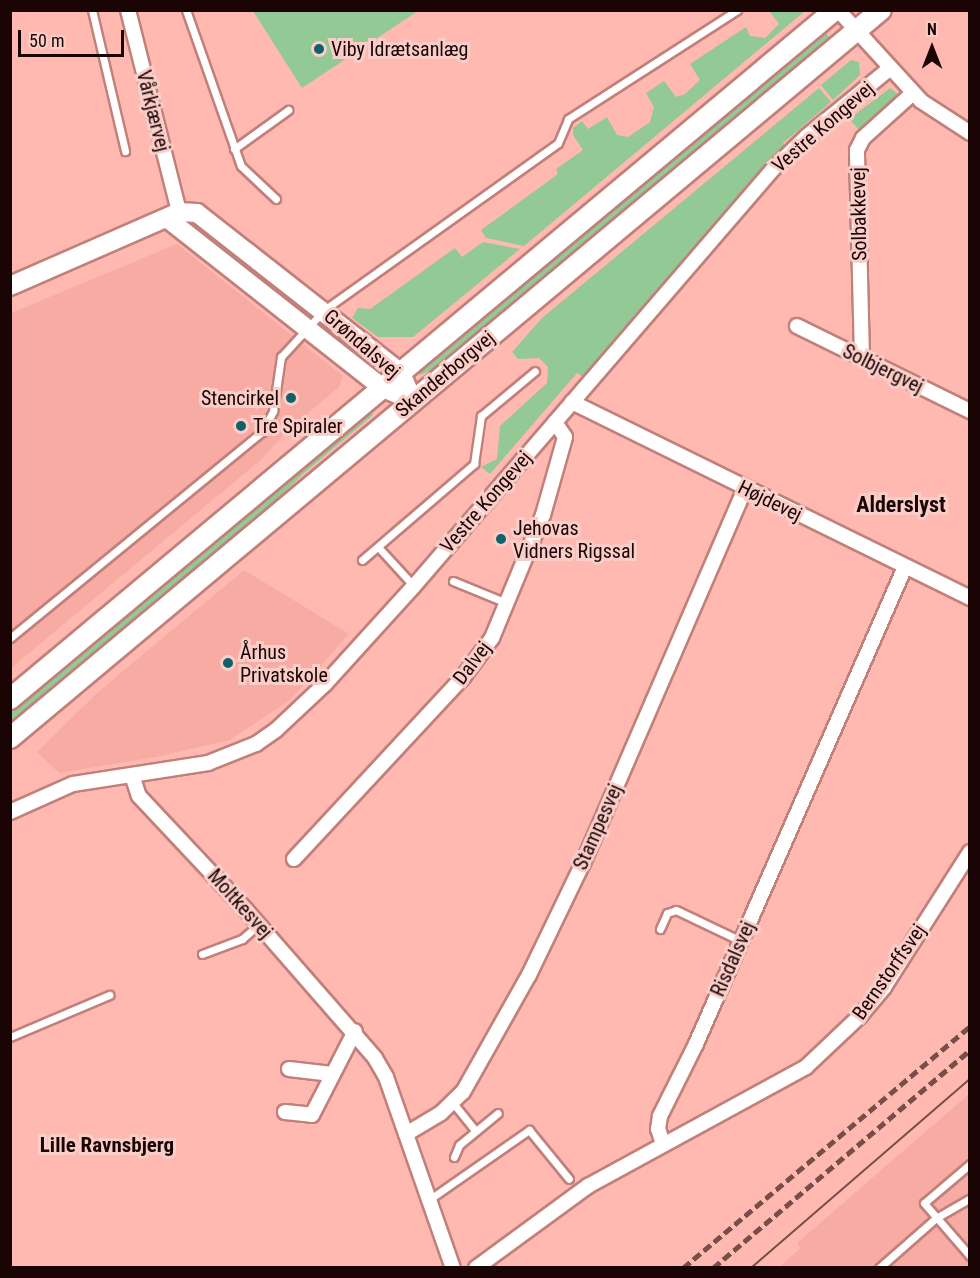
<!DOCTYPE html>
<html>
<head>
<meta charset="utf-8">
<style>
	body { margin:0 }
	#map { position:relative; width:980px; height:1278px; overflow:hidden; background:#ffb9b1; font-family:"Roboto Condensed",sans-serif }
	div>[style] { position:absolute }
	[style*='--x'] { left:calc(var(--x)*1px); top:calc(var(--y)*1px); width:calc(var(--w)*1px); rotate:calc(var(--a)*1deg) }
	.built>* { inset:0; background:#f8aba3 }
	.green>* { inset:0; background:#92c994 }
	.roads { filter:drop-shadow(2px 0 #c1807a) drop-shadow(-2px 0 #c1807a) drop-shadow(0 2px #c1807a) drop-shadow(0 -2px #c1807a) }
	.service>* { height:7px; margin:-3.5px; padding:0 3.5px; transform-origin:3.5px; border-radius:3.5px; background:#fff }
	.minor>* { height:14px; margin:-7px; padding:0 7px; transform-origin:7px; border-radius:7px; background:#fff }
	.tertiary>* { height:18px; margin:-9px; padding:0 9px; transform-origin:9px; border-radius:9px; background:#fff }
	.secondary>* { height:20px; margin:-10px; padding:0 10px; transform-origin:10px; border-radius:10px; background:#fff }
	.tram>* { height:1.5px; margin:-0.75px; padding:0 0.75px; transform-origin:0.75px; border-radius:0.75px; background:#784e4a }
	.rail>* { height:4.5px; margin-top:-2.25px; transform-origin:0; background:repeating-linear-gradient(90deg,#784e4a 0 9px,transparent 0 13.5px) }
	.dots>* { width:16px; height:16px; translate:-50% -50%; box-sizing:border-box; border:3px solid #f9cec9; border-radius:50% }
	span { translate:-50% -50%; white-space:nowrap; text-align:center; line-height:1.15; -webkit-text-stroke:6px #f9cec9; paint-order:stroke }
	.poi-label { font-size:20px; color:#1b0504 }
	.left { translate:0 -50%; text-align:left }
	.right { translate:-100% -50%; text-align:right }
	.street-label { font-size:20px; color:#1b0504 }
	.neighbourhood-label { font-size:21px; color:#1b0504; font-weight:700 }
	.quarter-label { font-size:22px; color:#1b0504; font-weight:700 }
	.frame { position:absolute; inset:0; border:12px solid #1b0504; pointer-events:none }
	.north { position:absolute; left:902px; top:18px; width:60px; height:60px; -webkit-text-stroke:4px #f9cec9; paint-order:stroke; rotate:0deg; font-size:16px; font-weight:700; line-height:24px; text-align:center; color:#1b0504 }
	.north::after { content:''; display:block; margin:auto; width:21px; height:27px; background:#1b0504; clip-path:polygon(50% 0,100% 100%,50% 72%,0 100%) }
	.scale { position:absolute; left:18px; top:30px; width:106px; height:27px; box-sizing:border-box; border:3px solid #1b0504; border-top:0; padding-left:8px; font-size:18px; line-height:21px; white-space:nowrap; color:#1b0504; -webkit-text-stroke:4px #f9cec9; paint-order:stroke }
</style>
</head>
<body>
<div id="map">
	<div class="built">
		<div style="clip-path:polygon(177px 244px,343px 376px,339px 387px,288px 430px,262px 459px,11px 668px,11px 313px)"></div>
		<div style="clip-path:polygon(244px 570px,349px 634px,290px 700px,230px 740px,156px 757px,59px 773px,37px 752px,98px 692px)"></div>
		<div style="clip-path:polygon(969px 1094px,969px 1267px,778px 1268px,801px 1248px,797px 1243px)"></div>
	</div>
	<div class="green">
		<div style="clip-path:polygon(253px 11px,418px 11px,302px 88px)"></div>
		<div style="clip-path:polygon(769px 11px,805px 11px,524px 246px,486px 238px,481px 230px,558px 174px,556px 169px,583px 150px,573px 135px,573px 128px,582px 121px,588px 129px,607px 117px,617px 135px,628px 137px,650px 122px,654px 107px,646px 93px,664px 81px,676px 97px,685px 94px,700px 80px,690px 64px,746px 27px,750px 36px,765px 38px,779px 24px)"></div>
		<div style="clip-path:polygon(825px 31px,831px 40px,432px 374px,428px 371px,420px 375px,419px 369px)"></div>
		<div style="clip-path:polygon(851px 60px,859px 62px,860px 75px,833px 100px,821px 85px)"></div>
		<div style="clip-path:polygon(819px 88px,831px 102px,783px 143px,785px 146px,752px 179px,583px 377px,577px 373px,490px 474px,481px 467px,497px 459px,500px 426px,547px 383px,548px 367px,539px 358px,518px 359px,512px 352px,542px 318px)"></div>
		<div style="clip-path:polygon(890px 88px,899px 95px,859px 130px,849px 119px)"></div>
		<div style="clip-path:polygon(483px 242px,520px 249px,413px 337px,378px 337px,352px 318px,358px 308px,370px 309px,455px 248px,462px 257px)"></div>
		<div style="clip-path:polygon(369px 411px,373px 415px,303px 474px,256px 520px,11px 726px,11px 710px)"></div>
	</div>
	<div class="roads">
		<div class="service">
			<div style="--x:92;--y:10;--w:145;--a:76.8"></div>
			<div style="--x:186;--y:10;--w:165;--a:70.6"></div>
			<div style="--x:241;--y:166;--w:48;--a:43.3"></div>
			<div style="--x:234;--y:149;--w:67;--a:-35.8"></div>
			<div style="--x:379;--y:548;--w:52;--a:47.4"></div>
			<div style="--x:362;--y:560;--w:148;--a:-40.6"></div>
			<div style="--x:474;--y:464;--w:49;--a:-81.7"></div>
			<div style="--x:481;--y:416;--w:70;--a:-39.8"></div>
			<div style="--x:453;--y:581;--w:58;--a:22.2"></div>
			<div style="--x:10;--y:638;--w:325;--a:-39.3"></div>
			<div style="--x:262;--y:432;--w:24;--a:-62"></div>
			<div style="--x:273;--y:411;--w:55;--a:-81.6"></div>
			<div style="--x:281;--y:357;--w:64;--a:-47.5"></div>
			<div style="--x:324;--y:310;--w:287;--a:-35.5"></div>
			<div style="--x:558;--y:143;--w:26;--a:-67"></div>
			<div style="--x:568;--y:119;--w:201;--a:-32.8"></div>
			<div style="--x:660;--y:929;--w:17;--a:-66"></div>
			<div style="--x:667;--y:913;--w:9;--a:-18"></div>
			<div style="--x:676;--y:910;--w:72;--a:25.5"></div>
			<div style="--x:202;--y:954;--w:43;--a:-20.6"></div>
			<div style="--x:242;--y:939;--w:23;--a:-41"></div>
			<div style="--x:10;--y:1037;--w:108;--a:-23"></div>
			<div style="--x:453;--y:1103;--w:36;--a:51"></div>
			<div style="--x:454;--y:1157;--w:13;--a:-67"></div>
			<div style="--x:459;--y:1145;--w:50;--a:-39.4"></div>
			<div style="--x:970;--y:1164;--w:60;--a:139.7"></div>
			<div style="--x:924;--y:1203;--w:70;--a:49"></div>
			<div style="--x:430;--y:1199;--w:121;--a:-34.9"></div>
			<div style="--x:529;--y:1130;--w:63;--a:50.8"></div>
			<div style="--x:879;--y:1268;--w:76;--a:-41.3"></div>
			<div style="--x:936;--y:1218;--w:39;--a:-30"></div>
		</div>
		<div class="minor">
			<div style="--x:128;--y:10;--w:208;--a:75.8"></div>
			<div style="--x:838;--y:10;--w:123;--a:47.6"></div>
			<div style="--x:921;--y:101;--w:59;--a:33.1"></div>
			<div style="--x:797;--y:326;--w:193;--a:26.2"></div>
			<div style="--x:862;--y:358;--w:208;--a:-91.4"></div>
			<div style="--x:857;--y:150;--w:13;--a:-63"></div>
			<div style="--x:863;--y:138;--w:67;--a:-42"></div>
			<div style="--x:572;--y:402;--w:444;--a:26.2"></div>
			<div style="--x:132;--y:775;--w:22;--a:72"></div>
			<div style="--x:139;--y:796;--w:156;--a:46.8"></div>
			<div style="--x:246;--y:910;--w:196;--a:48.9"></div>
			<div style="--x:375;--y:1058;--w:22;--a:60"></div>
			<div style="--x:386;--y:1077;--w:202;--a:70.7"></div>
			<div style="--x:10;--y:812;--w:69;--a:-24"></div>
			<div style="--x:73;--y:784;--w:137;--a:-8.8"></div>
			<div style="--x:208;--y:763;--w:52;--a:-21.6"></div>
			<div style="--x:256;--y:744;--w:24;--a:-35"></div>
			<div style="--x:276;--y:730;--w:67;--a:-43.2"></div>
			<div style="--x:325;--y:684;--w:132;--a:-47.8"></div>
			<div style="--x:414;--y:586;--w:550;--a:-49.27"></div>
			<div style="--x:773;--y:169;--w:46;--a:-44.1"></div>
			<div style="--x:806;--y:137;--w:107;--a:-39.3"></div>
			<div style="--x:294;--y:859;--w:250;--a:-47.1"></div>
			<div style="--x:464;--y:676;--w:47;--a:-53.6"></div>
			<div style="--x:492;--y:638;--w:133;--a:-67.5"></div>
			<div style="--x:543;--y:515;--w:81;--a:-74.2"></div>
			<div style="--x:565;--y:437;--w:18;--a:-124"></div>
			<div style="--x:289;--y:1069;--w:43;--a:6.6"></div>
			<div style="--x:285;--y:1112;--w:27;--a:6"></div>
			<div style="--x:312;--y:1115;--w:94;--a:-62.9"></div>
			<div style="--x:406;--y:1134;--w:41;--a:-31"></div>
			<div style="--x:441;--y:1113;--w:30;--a:-44"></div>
			<div style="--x:463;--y:1092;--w:134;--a:-60.6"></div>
			<div style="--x:529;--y:975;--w:124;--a:-64.3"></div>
			<div style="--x:583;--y:863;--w:408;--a:-66.6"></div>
			<div style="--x:663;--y:1144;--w:16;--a:-108"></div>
			<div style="--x:658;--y:1129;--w:13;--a:-81"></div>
			<div style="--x:660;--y:1116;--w:80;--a:-63.4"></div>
			<div style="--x:696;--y:1044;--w:521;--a:-66.34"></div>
			<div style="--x:476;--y:1268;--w:139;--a:-36.2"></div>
			<div style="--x:588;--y:1186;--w:248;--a:-28.6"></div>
			<div style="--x:806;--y:1067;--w:74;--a:-43.4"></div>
			<div style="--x:860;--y:1016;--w:38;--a:-50"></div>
			<div style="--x:884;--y:987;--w:160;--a:-57.5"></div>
		</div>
		<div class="tertiary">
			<div style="--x:168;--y:219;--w:273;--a:38.2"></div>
			<div style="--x:383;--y:388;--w:33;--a:23"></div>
			<div style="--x:10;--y:286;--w:184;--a:-23.6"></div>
			<div style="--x:179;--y:212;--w:18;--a:3"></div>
			<div style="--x:197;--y:213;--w:259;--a:38.1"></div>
			<div style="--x:401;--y:373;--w:30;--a:67"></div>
		</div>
		<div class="secondary">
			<div style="--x:10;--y:699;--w:1075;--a:-39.87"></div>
			<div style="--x:10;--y:738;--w:1135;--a:-39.89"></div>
		</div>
	</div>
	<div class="tram">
		<div style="--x:751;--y:1268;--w:289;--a:-40.8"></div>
	</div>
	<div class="rail">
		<div style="--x:683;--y:1268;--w:375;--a:-40.1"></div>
		<div style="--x:713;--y:1268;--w:337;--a:-40.3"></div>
	</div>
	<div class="dots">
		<div style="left:319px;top:49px;background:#126169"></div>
		<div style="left:291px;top:398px;background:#126169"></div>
		<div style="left:241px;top:426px;background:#126169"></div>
		<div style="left:501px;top:539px;background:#126169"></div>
		<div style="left:228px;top:663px;background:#126169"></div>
	</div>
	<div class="poi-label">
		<span class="left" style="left:331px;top:49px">Viby Idrætsanlæg</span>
		<span class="right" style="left:279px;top:398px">Stencirkel</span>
		<span class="left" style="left:253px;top:426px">Tre Spiraler</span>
		<span class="left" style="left:513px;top:540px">Jehovas<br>Vidners Rigssal</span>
		<span class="left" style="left:240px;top:664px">Århus<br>Privatskole</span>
	</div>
	<div class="street-label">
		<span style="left:153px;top:111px;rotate:76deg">Vårkjærvej</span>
		<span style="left:823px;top:127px;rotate:-41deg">Vestre Kongevej</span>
		<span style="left:859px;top:214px;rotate:-91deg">Solbakkevej</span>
		<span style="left:362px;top:344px;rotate:41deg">Grøndalsvej</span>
		<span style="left:883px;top:369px;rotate:26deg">Solbjergvej</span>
		<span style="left:445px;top:374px;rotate:-40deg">Skanderborgvej</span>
		<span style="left:770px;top:501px;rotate:26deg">Højdevej</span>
		<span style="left:486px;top:502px;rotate:-49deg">Vestre Kongevej</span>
		<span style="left:472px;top:663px;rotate:-53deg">Dalvej</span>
		<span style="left:598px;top:827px;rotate:-66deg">Stampesvej</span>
		<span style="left:240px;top:904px;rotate:48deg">Moltkesvej</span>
		<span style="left:733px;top:959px;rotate:-66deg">Risdalsvej</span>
		<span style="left:889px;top:972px;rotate:-55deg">Bernstorffsvej</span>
	</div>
	<div class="neighbourhood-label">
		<span style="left:107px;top:1145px">Lille Ravnsbjerg</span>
	</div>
	<div class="quarter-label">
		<span style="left:901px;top:505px">Alderslyst</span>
	</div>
	<div class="frame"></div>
	<div class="north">N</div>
	<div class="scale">50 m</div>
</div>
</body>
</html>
